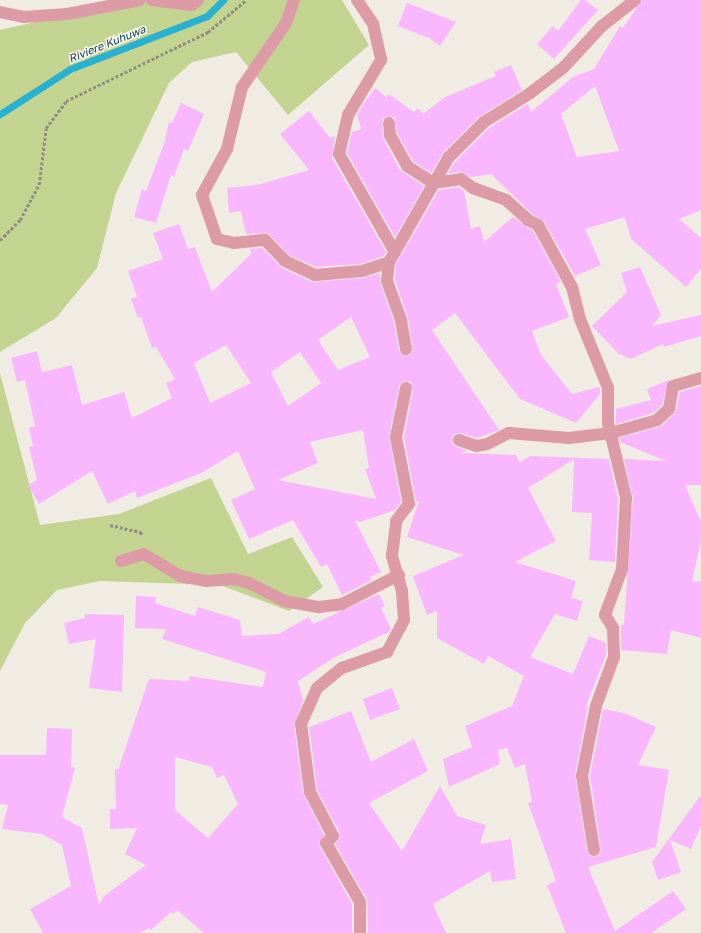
<!DOCTYPE html>
<html>
<head>
<meta charset="utf-8">
<style>
	body { margin:0 }
	#map { position:relative; width:701px; height:933px; overflow:hidden; background:#f0ece3; font-family:"Golos Text",sans-serif }
	div>[style] { position:absolute }
	[style*='--x'] { left:calc(var(--x)*1px); top:calc(var(--y)*1px); width:calc(var(--w)*1px); rotate:calc(var(--a)*1deg) }
	.green>* { inset:0; background:#c3d490 }
	.stream>* { height:7px; margin:-3.5px; padding:0 3.5px; transform-origin:3.5px; border-radius:3.5px; background:#29b1d1 }
	.building>* { inset:0; background:#f8b7fe }
	.path>* { height:2.5px; margin-top:-1.25px; transform-origin:0; background:repeating-linear-gradient(90deg,#908d87 0 3px,transparent 0 5px) }
	.minor>* { height:12px; margin:-6px; padding:0 6px; transform-origin:6px; border-radius:6px; background:#dd9ba7 }
	span { translate:-50% -50%; white-space:nowrap; text-align:center; line-height:1.15; -webkit-text-stroke:3px #fef9f0; paint-order:stroke }
	.water-label { font-size:11px; color:#084250; font-style:italic }
</style>
</head>
<body>
<div id="map">
	<div class="green">
		<div style="clip-path:polygon(132px 0,342px 0,369px 45px,288px 115px,236px 52px,192px 62px,169px 83px,116px 193px,97px 268px,56px 318px,0 352px,0 30px)"></div>
		<div style="clip-path:polygon(0 373px,40px 525px,119px 514px,211px 478px,248px 554px,292px 537px,323px 587px,289px 611px,220px 585px,100px 581px,57px 590px,25px 623px,0 671px)"></div>
	</div>
	<div class="stream">
		<div style="--x:0;--y:114;--w:83;--a:-32.7"></div>
		<div style="--x:70;--y:69;--w:147;--a:-21.1"></div>
		<div style="--x:207;--y:16;--w:23;--a:-45"></div>
	</div>
	<div class="building">
		<div style="clip-path:polygon(581px 0,585px 0,598px 10px,554px 59px,537px 44px,553px 26px,558px 31px)"></div>
		<div style="clip-path:polygon(evenodd,642px 0,701px 0,701px 210px,679px 219px,701px 238px,701px 269px,686px 287px,631px 239px,625px 217px,585px 229px,601px 265px,575px 276px,544px 221px,532px 214px,491px 174px,471px 177px,461px 172px,448px 173px,455px 162px,489px 128px,528px 104px,531px 112px,573px 77px,594px 69px,620px 26px,623px 28px,642px 0,595px 86px,619px 151px,577px 157px,561px 114px,595px 86px)"></div>
		<div style="clip-path:polygon(407px 3px,456px 22px,440px 46px,429px 38px,398px 26px)"></div>
		<div style="clip-path:polygon(511px 65px,522px 90px,479px 117px,444px 152px,431px 173px,413px 161px,397px 133px,395px 118px,389px 116px,382px 119px,383px 138px,400px 170px,424px 186px,395px 237px,347px 153px,352px 132px,361px 129px,357px 115px,366px 100px,375px 88px,386px 97px,389px 94px,414px 112px,418px 108px,423px 114px,445px 97px,496px 76px,494px 72px)"></div>
		<div style="clip-path:polygon(181px 103px,204px 114px,188px 151px,184px 149px,174px 177px,171px 175px,156px 223px,134px 217px,142px 189px,146px 191px,164px 144px,169px 122px,172px 123px)"></div>
		<div style="clip-path:polygon(309px 111px,330px 138px,335px 136px,332px 158px,386px 252px,384px 256px,360px 264px,316px 267px,289px 255px,268px 233px,246px 234px,241px 211px,229px 213px,227px 188px,257px 185px,309px 170px,280px 134px)"></div>
		<div style="clip-path:polygon(evenodd,459px 187px,464px 191px,471px 229px,480px 226px,484px 242px,513px 217px,533px 231px,561px 282px,556px 284px,569px 317px,532px 331px,541px 355px,572px 394px,599px 387px,600px 389px,600px 394px,576px 423px,520px 399px,455px 313px,432px 330px,499px 430px,477px 438px,461px 433px,454px 434px,452px 438px,453px 445px,467px 451px,460px 453px,516px 455px,520px 462px,530px 456px,609px 459px,618px 499px,615px 562px,589px 560px,592px 513px,572px 512px,574px 459px,528px 488px,556px 541px,515px 562px,576px 581px,571px 598px,583px 601px,577px 621px,555px 614px,530px 657px,573px 674px,589px 636px,606px 643px,606px 655px,586px 706px,588px 706px,575px 775px,587px 851px,591px 857px,598px 856px,601px 849px,590px 776px,603px 709px,624px 713px,656px 727px,638px 765px,669px 770px,656px 847px,588px 867px,615px 931px,673px 891px,686px 909px,651px 933px,566px 933px,547px 885px,556px 881px,528px 803px,532px 802px,525px 764px,515px 768px,507px 748px,498px 750px,500px 764px,449px 787px,443px 759px,472px 747px,465px 726px,512px 706px,524px 676px,488px 656px,484px 664px,437px 638px,437px 611px,427px 615px,413px 576px,464px 555px,407px 537px,419px 501px,416px 502px,404px 437px,413px 390px,411px 382px,404px 381px,399px 386px,389px 436px,401px 502px,395px 510px,360px 522px,355px 520px,381px 572px,370px 577px,372px 580px,342px 595px,327px 564px,321px 567px,293px 520px,249px 539px,231px 500px,255px 489px,238px 451px,201px 473px,137px 498px,135px 491px,108px 504px,92px 471px,39px 504px,28px 485px,37px 480px,29px 447px,33px 446px,29px 428px,35px 426px,25px 380px,17px 382px,11px 358px,37px 351px,42px 372px,72px 365px,82px 405px,124px 392px,132px 418px,172px 398px,166px 383px,175px 379px,156px 347px,152px 348px,141px 317px,138px 318px,131px 299px,137px 297px,128px 271px,163px 259px,153px 233px,179px 224px,188px 249px,195px 247px,212px 292px,251px 254px,250px 249px,262px 248px,282px 268px,312px 282px,363px 278px,380px 273px,380px 283px,394px 322px,399px 351px,407px 356px,411px 354px,413px 348px,408px 318px,395px 280px,396px 264px,439px 190px,459px 187px,351px 317px,370px 357px,338px 370px,318px 340px,351px 317px,459px 187px,226px 345px,251px 383px,210px 403px,194px 363px,226px 345px,459px 187px,300px 352px,321px 383px,288px 406px,271px 372px,300px 352px,459px 187px,363px 430px,369px 468px,365px 469px,376px 499px,278px 480px,318px 463px,310px 442px,363px 430px)"></div>
		<div style="clip-path:polygon(640px 267px,661px 315px,652px 326px,701px 315px,701px 336px,664px 347px,663px 344px,631px 359px,619px 354px,592px 326px,627px 292px,621px 273px)"></div>
		<div style="clip-path:polygon(669px 380px,662px 405px,653px 413px,616px 424px,616px 409px,651px 400px,647px 389px)"></div>
		<div style="clip-path:polygon(701px 386px,701px 485px,685px 485px,701px 522px,701px 540px,692px 582px,701px 581px,701px 638px,671px 630px,667px 654px,621px 650px,621px 625px,624px 625px,633px 498px,624px 459px,666px 461px,620px 442px,619px 438px,662px 426px,676px 411px,680px 392px)"></div>
		<div style="clip-path:polygon(evenodd,379px 594px,385px 606px,381px 608px,391px 628px,389px 632px,335px 657px,298px 681px,303px 701px,294px 725px,303px 793px,324px 835px,319px 842px,320px 847px,352px 904px,352px 933px,204px 933px,177px 910px,173px 914px,171px 912px,151px 930px,149px 928px,139px 933px,43px 933px,30px 909px,71px 886px,62px 845px,42px 834px,2px 829px,8px 805px,0 804px,0 755px,46px 755px,47px 728px,72px 729px,71px 767px,75px 768px,62px 817px,82px 828px,99px 905px,104px 896px,146px 865px,125px 854px,137px 828px,110px 829px,110px 809px,116px 809px,115px 769px,118px 770px,149px 679px,189px 681px,189px 676px,263px 687px,266px 672px,162px 639px,166px 629px,135px 628px,136px 596px,156px 597px,155px 603px,195px 616px,198px 607px,240px 620px,242px 636px,278px 634px,309px 617px,313px 624px,379px 594px,175px 757px,212px 767px,217px 778px,224px 775px,238px 804px,208px 838px,175px 810px,175px 757px)"></div>
		<div style="clip-path:polygon(85px 614px,124px 615px,122px 692px,89px 688px,96px 639px,69px 644px,64px 623px,85px 618px)"></div>
		<div style="clip-path:polygon(392px 688px,400px 709px,370px 720px,363px 699px)"></div>
		<div style="clip-path:polygon(351px 711px,371px 762px,414px 739px,428px 771px,369px 803px,402px 851px,440px 786px,457px 816px,486px 825px,480px 844px,511px 839px,516px 879px,492px 882px,490px 871px,433px 904px,446px 933px,368px 933px,367px 899px,335px 844px,340px 838px,340px 833px,317px 790px,309px 725px,310px 727px)"></div>
		<div style="clip-path:polygon(701px 795px,701px 826px,691px 849px,670px 840px,681px 872px,658px 880px,652px 862px)"></div>
	</div>
	<div class="path">
		<div style="--x:0;--y:240;--w:28;--a:-45"></div>
		<div style="--x:20;--y:220;--w:40;--a:-62"></div>
		<div style="--x:39;--y:185;--w:57;--a:-83"></div>
		<div style="--x:46;--y:128;--w:34;--a:-53"></div>
		<div style="--x:66;--y:101;--w:158;--a:-25.9"></div>
		<div style="--x:208;--y:32;--w:50;--a:-40.1"></div>
		<div style="--x:110;--y:525;--w:32;--a:13"></div>
		<div style="--x:141;--y:532;--w:4;--a:76"></div>
	</div>
	<div class="minor">
		<div style="--x:152;--y:0;--w:40;--a:7.1"></div>
		<div style="--x:192;--y:5;--w:8;--a:-40"></div>
		<div style="--x:294;--y:0;--w:24;--a:109"></div>
		<div style="--x:286;--y:23;--w:78;--a:124.5"></div>
		<div style="--x:242;--y:87;--w:64;--a:103.6"></div>
		<div style="--x:227;--y:149;--w:52;--a:118.5"></div>
		<div style="--x:202;--y:195;--w:46;--a:71.2"></div>
		<div style="--x:217;--y:239;--w:17;--a:13"></div>
		<div style="--x:234;--y:243;--w:31;--a:-6"></div>
		<div style="--x:265;--y:240;--w:29;--a:46"></div>
		<div style="--x:285;--y:261;--w:33;--a:25"></div>
		<div style="--x:315;--y:275;--w:47;--a:-4.9"></div>
		<div style="--x:362;--y:271;--w:28;--a:-18"></div>
		<div style="--x:357;--y:0;--w:29;--a:56"></div>
		<div style="--x:373;--y:24;--w:37;--a:77"></div>
		<div style="--x:381;--y:60;--w:64;--a:121"></div>
		<div style="--x:348;--y:115;--w:40;--a:103"></div>
		<div style="--x:339;--y:154;--w:113;--a:60.3"></div>
		<div style="--x:0;--y:12;--w:24;--a:12"></div>
		<div style="--x:23;--y:17;--w:44;--a:-3.9"></div>
		<div style="--x:67;--y:14;--w:74;--a:-10.9"></div>
		<div style="--x:389;--y:123;--w:12;--a:85"></div>
		<div style="--x:390;--y:135;--w:35;--a:61"></div>
		<div style="--x:407;--y:166;--w:31;--a:33"></div>
		<div style="--x:433;--y:183;--w:28;--a:-8"></div>
		<div style="--x:461;--y:179;--w:15;--a:37"></div>
		<div style="--x:473;--y:188;--w:35;--a:20"></div>
		<div style="--x:506;--y:200;--w:30;--a:42"></div>
		<div style="--x:528;--y:220;--w:11;--a:27"></div>
		<div style="--x:538;--y:225;--w:71;--a:61.3"></div>
		<div style="--x:572;--y:287;--w:33;--a:76"></div>
		<div style="--x:580;--y:319;--w:74;--a:67.9"></div>
		<div style="--x:608;--y:388;--w:35;--a:90"></div>
		<div style="--x:608;--y:423;--w:77;--a:76.5"></div>
		<div style="--x:626;--y:498;--w:71;--a:93.2"></div>
		<div style="--x:622;--y:569;--w:49;--a:110.3"></div>
		<div style="--x:605;--y:615;--w:15;--a:58"></div>
		<div style="--x:613;--y:628;--w:29;--a:88"></div>
		<div style="--x:614;--y:657;--w:52;--a:110.2"></div>
		<div style="--x:596;--y:706;--w:71;--a:101.3"></div>
		<div style="--x:582;--y:776;--w:75;--a:80.8"></div>
		<div style="--x:406;--y:349;--w:29;--a:-100"></div>
		<div style="--x:401;--y:320;--w:41;--a:-109.7"></div>
		<div style="--x:387;--y:281;--w:19;--a:-84"></div>
		<div style="--x:389;--y:262;--w:121;--a:-60.3"></div>
		<div style="--x:449;--y:157;--w:49;--a:-45"></div>
		<div style="--x:484;--y:122;--w:53;--a:-31.9"></div>
		<div style="--x:529;--y:94;--w:44;--a:-37.6"></div>
		<div style="--x:564;--y:67;--w:56;--a:-47.2"></div>
		<div style="--x:602;--y:26;--w:42;--a:-38.2"></div>
		<div style="--x:459;--y:440;--w:18;--a:19"></div>
		<div style="--x:476;--y:446;--w:11;--a:-10"></div>
		<div style="--x:487;--y:444;--w:25;--a:-27"></div>
		<div style="--x:509;--y:433;--w:60;--a:4.8"></div>
		<div style="--x:569;--y:438;--w:42;--a:-6.8"></div>
		<div style="--x:611;--y:433;--w:48;--a:-15.8"></div>
		<div style="--x:657;--y:420;--w:16;--a:-43"></div>
		<div style="--x:669;--y:409;--w:23;--a:-80"></div>
		<div style="--x:673;--y:386;--w:29;--a:-16"></div>
		<div style="--x:121;--y:561;--w:24;--a:-17"></div>
		<div style="--x:144;--y:554;--w:42;--a:31.4"></div>
		<div style="--x:180;--y:576;--w:26;--a:11"></div>
		<div style="--x:206;--y:581;--w:28;--a:-4"></div>
		<div style="--x:234;--y:579;--w:16;--a:15"></div>
		<div style="--x:249;--y:583;--w:39;--a:27"></div>
		<div style="--x:284;--y:601;--w:36;--a:10"></div>
		<div style="--x:319;--y:607;--w:23;--a:-7"></div>
		<div style="--x:342;--y:604;--w:64;--a:-27"></div>
		<div style="--x:360;--y:933;--w:31;--a:-90"></div>
		<div style="--x:360;--y:902;--w:68;--a:-120"></div>
		<div style="--x:326;--y:843;--w:10;--a:-45"></div>
		<div style="--x:333;--y:836;--w:50;--a:-117.6"></div>
		<div style="--x:310;--y:792;--w:69;--a:-97.5"></div>
		<div style="--x:301;--y:724;--w:39;--a:-66"></div>
		<div style="--x:317;--y:688;--w:32;--a:-39"></div>
		<div style="--x:342;--y:668;--w:48;--a:-19.6"></div>
		<div style="--x:387;--y:652;--w:36;--a:-62"></div>
		<div style="--x:404;--y:620;--w:29;--a:-94"></div>
		<div style="--x:402;--y:591;--w:36;--a:-106"></div>
		<div style="--x:392;--y:556;--w:35;--a:-83"></div>
		<div style="--x:396;--y:521;--w:21;--a:-53"></div>
		<div style="--x:409;--y:504;--w:68;--a:-101"></div>
		<div style="--x:396;--y:437;--w:50;--a:-78.5"></div>
	</div>
	<div class="water-label">
		<span style="left:107px;top:44px;rotate:-22deg">Riviere Kuhuwa</span>
	</div>
</div>
</body>
</html>
